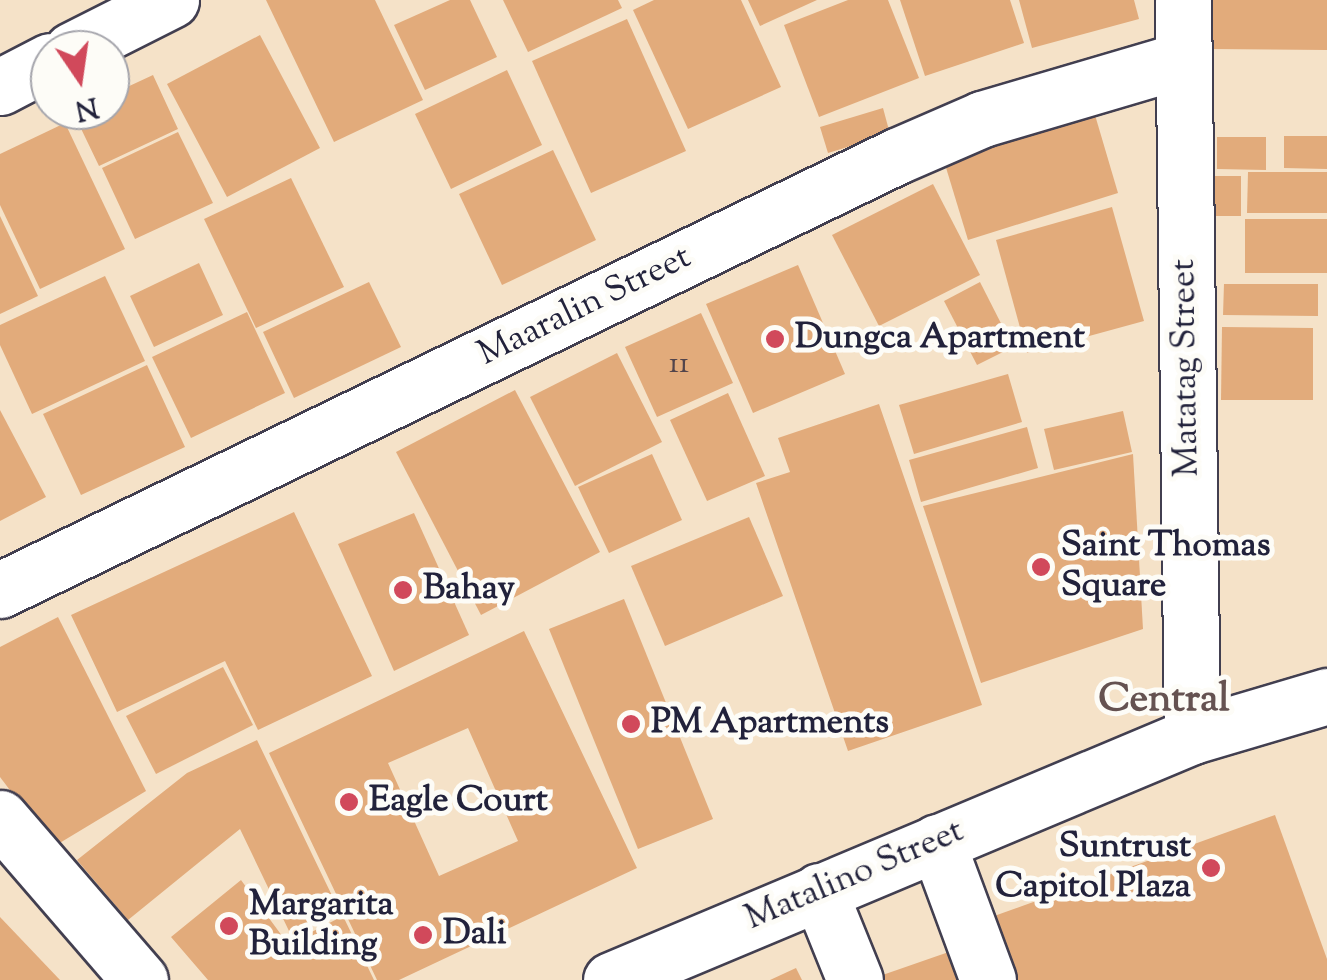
<!DOCTYPE html>
<html>
<head>
<meta charset="utf-8">
<style>
	body { margin:0 }
	#map { position:relative; width:1327px; height:980px; overflow:hidden; background:#f5e2c8; font-family:"Sorts Mill Goudy",serif }
	div>[style] { position:absolute }
	[style*='--x'] { left:calc(var(--x)*1px); top:calc(var(--y)*1px); width:calc(var(--w)*1px); rotate:calc(var(--a)*1deg) }
	.building>* { inset:0; background:#e2ab7b }
	.roads { filter:drop-shadow(2px 0 #423f50) drop-shadow(-2px 0 #423f50) drop-shadow(0 2px #423f50) drop-shadow(0 -2px #423f50) }
	.minor>* { height:55px; margin:-27.5px; padding:0 27.5px; transform-origin:27.5px; border-radius:27.5px; background:#fff }
	.dots>* { width:28px; height:28px; translate:-50% -50%; box-sizing:border-box; border:5px solid #fdfcf7; border-radius:50% }
	span { translate:-50% -50%; white-space:nowrap; text-align:center; line-height:1.15; -webkit-text-stroke:10px #fdfcf7; paint-order:stroke }
	.number-label { font-size:30px; color:#52444b }
	.number-label span { -webkit-text-stroke-width:0 }
	.street-label { font-size:35px; color:#22223b }
	.poi-label { font-size:35px; color:#22223b; font-weight:700 }
	.left { translate:0 -50%; text-align:left }
	.right { translate:-100% -50%; text-align:right }
	.quarter-label { font-size:40px; color:#655251; font-weight:700 }
	.north { position:absolute; left:30px; top:30px; width:100px; height:100px; box-sizing:border-box; background:#fdfcf7; border:2px solid #a5a5ac; border-radius:50%; rotate:167deg; font-size:28px; font-weight:700; line-height:40px; text-align:center; color:#22223b }
	.north::after { content:''; display:block; margin:auto; width:35px; height:45px; background:#d1495b; clip-path:polygon(50% 0,100% 100%,50% 72%,0 100%) }
</style>
</head>
<body>
<div id="map">
	<div class="building">
		<div style="clip-path:polygon(266px 0,375px 0,423px 100px,334px 142px)"></div>
		<div style="clip-path:polygon(450px 0,470px 0,497px 57px,425px 90px,394px 25px)"></div>
		<div style="clip-path:polygon(503px 0,618px 0,622px 8px,528px 52px)"></div>
		<div style="clip-path:polygon(654px 0,741px 0,781px 87px,688px 129px,633px 10px)"></div>
		<div style="clip-path:polygon(748px 0,817px 0,760px 26px)"></div>
		<div style="clip-path:polygon(848px 0,888px 0,919px 78px,819px 117px,784px 25px)"></div>
		<div style="clip-path:polygon(900px 0,1010px 0,1024px 43px,925px 76px)"></div>
		<div style="clip-path:polygon(1019px 0,1134px 0,1139px 19px,1032px 48px)"></div>
		<div style="clip-path:polygon(1211px 0,1327px 0,1327px 50px,1210px 49px)"></div>
		<div style="clip-path:polygon(627px 19px,686px 151px,591px 193px,532px 61px)"></div>
		<div style="clip-path:polygon(260px 35px,320px 148px,227px 197px,167px 84px)"></div>
		<div style="clip-path:polygon(507px 70px,542px 145px,451px 189px,415px 114px)"></div>
		<div style="clip-path:polygon(153px 75px,178px 129px,99px 166px,73px 112px,110px 110px,110px 95px)"></div>
		<div style="clip-path:polygon(883px 108px,890px 134px,828px 153px,820px 127px)"></div>
		<div style="clip-path:polygon(1095px 115px,1118px 193px,968px 240px,944px 161px)"></div>
		<div style="clip-path:polygon(65px 123px,125px 249px,40px 289px,0 205px,0 154px)"></div>
		<div style="clip-path:polygon(178px 132px,213px 203px,135px 239px,102px 168px)"></div>
		<div style="clip-path:polygon(1284px 136px,1327px 136px,1327px 169px,1284px 168px)"></div>
		<div style="clip-path:polygon(1217px 137px,1266px 137px,1266px 170px,1217px 169px)"></div>
		<div style="clip-path:polygon(553px 150px,596px 240px,502px 285px,459px 194px)"></div>
		<div style="clip-path:polygon(1248px 172px,1327px 172px,1327px 213px,1247px 213px)"></div>
		<div style="clip-path:polygon(1210px 176px,1241px 176px,1241px 216px,1210px 216px)"></div>
		<div style="clip-path:polygon(291px 178px,344px 287px,256px 328px,204px 219px)"></div>
		<div style="clip-path:polygon(933px 184px,980px 275px,879px 326px,832px 235px)"></div>
		<div style="clip-path:polygon(1112px 207px,1144px 321px,1027px 353px,996px 240px)"></div>
		<div style="clip-path:polygon(0 216px,38px 296px,0 314px)"></div>
		<div style="clip-path:polygon(1245px 219px,1327px 219px,1327px 273px,1245px 273px)"></div>
		<div style="clip-path:polygon(199px 263px,223px 315px,154px 347px,130px 296px)"></div>
		<div style="clip-path:polygon(798px 265px,845px 374px,753px 413px,706px 304px)"></div>
		<div style="clip-path:polygon(105px 276px,145px 361px,32px 414px,0 345px,0 325px)"></div>
		<div style="clip-path:polygon(369px 282px,401px 347px,294px 398px,263px 332px)"></div>
		<div style="clip-path:polygon(980px 282px,1013px 347px,977px 365px,944px 301px)"></div>
		<div style="clip-path:polygon(1224px 284px,1318px 284px,1318px 316px,1223px 315px)"></div>
		<div style="clip-path:polygon(247px 312px,285px 393px,191px 438px,152px 357px)"></div>
		<div style="clip-path:polygon(701px 313px,733px 383px,657px 417px,625px 347px)"></div>
		<div style="clip-path:polygon(1222px 327px,1313px 328px,1313px 400px,1221px 400px)"></div>
		<div style="clip-path:polygon(617px 353px,662px 442px,575px 486px,530px 397px)"></div>
		<div style="clip-path:polygon(147px 365px,185px 447px,81px 495px,43px 414px)"></div>
		<div style="clip-path:polygon(1008px 374px,1022px 422px,914px 454px,899px 405px)"></div>
		<div style="clip-path:polygon(515px 390px,600px 552px,481px 615px,396px 452px)"></div>
		<div style="clip-path:polygon(728px 393px,765px 476px,707px 501px,670px 420px)"></div>
		<div style="clip-path:polygon(879px 404px,982px 705px,848px 751px,756px 483px,790px 472px,778px 438px)"></div>
		<div style="clip-path:polygon(0 410px,46px 497px,0 521px)"></div>
		<div style="clip-path:polygon(1123px 411px,1132px 452px,1054px 470px,1044px 429px)"></div>
		<div style="clip-path:polygon(1027px 427px,1038px 468px,921px 502px,909px 460px)"></div>
		<div style="clip-path:polygon(652px 454px,682px 520px,609px 553px,578px 487px)"></div>
		<div style="clip-path:polygon(1133px 454px,1143px 629px,981px 683px,923px 506px)"></div>
		<div style="clip-path:polygon(294px 512px,372px 676px,258px 730px,225px 661px,117px 712px,71px 615px)"></div>
		<div style="clip-path:polygon(414px 513px,469px 635px,394px 671px,338px 544px)"></div>
		<div style="clip-path:polygon(749px 517px,783px 596px,665px 646px,631px 566px)"></div>
		<div style="clip-path:polygon(624px 599px,713px 819px,638px 849px,549px 629px)"></div>
		<div style="clip-path:polygon(58px 617px,146px 791px,53px 847px,0 777px,0 647px)"></div>
		<div style="clip-path:polygon(evenodd,524px 631px,637px 868px,399px 980px,377px 980px,269px 753px,524px 631px,468px 728px,518px 841px,439px 876px,388px 763px,468px 728px)"></div>
		<div style="clip-path:polygon(223px 667px,253px 725px,156px 774px,126px 716px)"></div>
		<div style="clip-path:polygon(257px 740px,338px 908px,289px 931px,240px 829px,128px 920px,77px 860px,187px 773px)"></div>
		<div style="clip-path:polygon(1275px 815px,1327px 959px,1327px 980px,1004px 980px,983px 920px)"></div>
		<div style="clip-path:polygon(241px 880px,288px 944px,343px 916px,374px 980px,208px 980px,171px 937px)"></div>
		<div style="clip-path:polygon(0 917px,60px 980px,0 980px)"></div>
		<div style="clip-path:polygon(966px 946px,978px 980px,871px 980px,871px 979px)"></div>
		<div style="clip-path:polygon(796px 968px,802px 980px,770px 980px)"></div>
	</div>
	<div class="roads">
		<div class="minor">
			<div style="--x:1183;--y:0;--w:736;--a:89.3"></div>
			<div style="--x:72;--y:50;--w:111;--a:-26.8"></div>
			<div style="--x:0;--y:87;--w:56;--a:-27.5"></div>
			<div style="--x:0;--y:590;--w:996;--a:-25.82"></div>
			<div style="--x:897;--y:156;--w:93;--a:-23.5"></div>
			<div style="--x:982;--y:119;--w:209;--a:-16.4"></div>
			<div style="--x:0;--y:818;--w:214;--a:49.2"></div>
			<div style="--x:937;--y:842;--w:147;--a:69.7"></div>
			<div style="--x:819;--y:891;--w:96;--a:68"></div>
			<div style="--x:611;--y:980;--w:630;--a:-22.78"></div>
			<div style="--x:1192;--y:736;--w:141;--a:-16.5"></div>
		</div>
	</div>
	<div class="dots">
		<div style="left:775px;top:339px;background:#d1495b"></div>
		<div style="left:1041px;top:567px;background:#d1495b"></div>
		<div style="left:403px;top:590px;background:#d1495b"></div>
		<div style="left:631px;top:724px;background:#d1495b"></div>
		<div style="left:349px;top:802px;background:#d1495b"></div>
		<div style="left:1211px;top:868px;background:#d1495b"></div>
		<div style="left:229px;top:926px;background:#d1495b"></div>
		<div style="left:423px;top:935px;background:#d1495b"></div>
	</div>
	<div class="number-label">
		<span style="left:679px;top:365px">11</span>
	</div>
	<div class="street-label">
		<span style="left:585px;top:307px;rotate:-26deg">Maaralin Street</span>
		<span style="left:1187px;top:368px;rotate:-91deg">Matatag Street</span>
		<span style="left:855px;top:876px;rotate:-23deg">Matalino Street</span>
	</div>
	<div class="poi-label">
		<span class="left" style="left:795px;top:339px">Dungca Apartment</span>
		<span class="left" style="left:1061px;top:567px">Saint Thomas<br>Square</span>
		<span class="left" style="left:423px;top:590px">Bahay</span>
		<span class="left" style="left:651px;top:724px">PM Apartments</span>
		<span class="left" style="left:369px;top:802px">Eagle Court</span>
		<span class="right" style="left:1191px;top:868px">Suntrust<br>Capitol Plaza</span>
		<span class="left" style="left:249px;top:926px">Margarita<br>Building</span>
		<span class="left" style="left:443px;top:935px">Dali</span>
	</div>
	<div class="quarter-label">
		<span style="left:1164px;top:701px">Central</span>
	</div>
	<div class="north">N</div>
</div>
</body>
</html>
